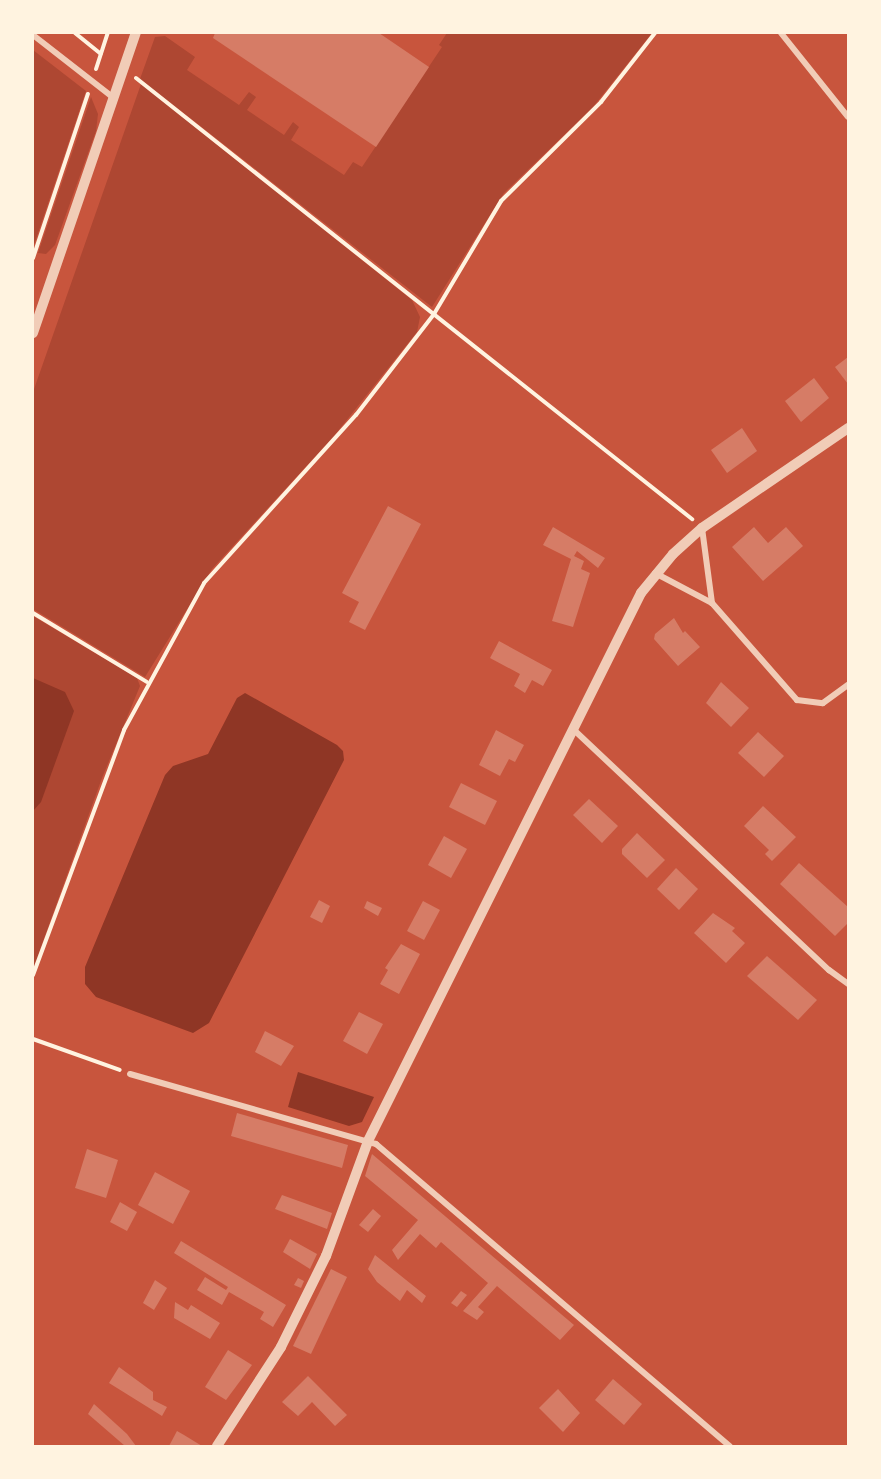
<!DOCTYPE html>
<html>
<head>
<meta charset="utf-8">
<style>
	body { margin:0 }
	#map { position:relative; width:881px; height:1479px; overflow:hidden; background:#c8553d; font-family:"Nunito Sans",sans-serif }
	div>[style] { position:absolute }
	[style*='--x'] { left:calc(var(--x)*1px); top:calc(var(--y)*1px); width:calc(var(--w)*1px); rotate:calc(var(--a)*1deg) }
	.green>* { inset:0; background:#ae4732 }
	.water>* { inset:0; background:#8f3625 }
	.building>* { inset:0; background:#d67c66 }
	.path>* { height:4px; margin:-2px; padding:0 2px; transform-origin:2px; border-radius:2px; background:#fff3e0 }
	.minor>* { height:6px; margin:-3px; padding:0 3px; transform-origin:3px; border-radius:3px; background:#f1ccb7 }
	.tertiary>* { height:10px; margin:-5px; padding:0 5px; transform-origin:5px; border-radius:5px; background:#f1ccb7 }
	span { translate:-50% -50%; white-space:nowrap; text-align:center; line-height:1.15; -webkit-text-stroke:6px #fff3e0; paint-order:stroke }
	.frame { position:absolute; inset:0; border:34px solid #fff3e0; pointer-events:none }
</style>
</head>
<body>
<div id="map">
	<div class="green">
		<div style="clip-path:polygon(447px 33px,652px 33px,593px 107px,504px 193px,432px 307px,140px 79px,155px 37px,165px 36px,195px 57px,187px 70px,239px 105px,249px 92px,256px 97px,247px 110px,284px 135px,293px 122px,299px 127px,291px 140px,344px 175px,353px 162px,362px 167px,442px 47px,439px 45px)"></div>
		<div style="clip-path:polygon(33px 50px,86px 91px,33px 248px)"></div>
		<div style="clip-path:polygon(141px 84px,412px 300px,420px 317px,417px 332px,334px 436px,212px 569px,145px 677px,33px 609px,33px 392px)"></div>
		<div style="clip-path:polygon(91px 97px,98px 114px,96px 131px,55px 245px,46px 254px,38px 253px)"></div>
		<div style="clip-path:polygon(33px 616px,137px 678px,140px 686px,102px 778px,33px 969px)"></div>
	</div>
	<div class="water">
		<div style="clip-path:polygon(33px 678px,65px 692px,74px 711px,41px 802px,33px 811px)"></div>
		<div style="clip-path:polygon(245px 693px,337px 745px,343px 751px,344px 760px,209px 1023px,193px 1033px,96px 997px,85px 984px,85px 967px,165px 775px,173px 766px,208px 754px,237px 698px)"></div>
		<div style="clip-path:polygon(298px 1072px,374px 1097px,362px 1122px,349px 1126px,288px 1107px)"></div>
	</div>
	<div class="building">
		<div style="clip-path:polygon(215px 33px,379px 33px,429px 67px,376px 147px,213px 38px)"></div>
		<div style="clip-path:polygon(848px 357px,848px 384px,835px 367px)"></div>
		<div style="clip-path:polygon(814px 378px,829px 398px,801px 422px,785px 401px)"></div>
		<div style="clip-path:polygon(742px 428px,757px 451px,727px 473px,711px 450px)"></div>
		<div style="clip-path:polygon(388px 506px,421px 524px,365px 630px,349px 622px,359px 602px,342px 593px)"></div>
		<div style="clip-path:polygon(553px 527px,605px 558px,598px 568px,577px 551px,574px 556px,584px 561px,581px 569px,590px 573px,573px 627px,552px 621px,571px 559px,543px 545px)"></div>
		<div style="clip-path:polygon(754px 527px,768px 543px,786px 527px,803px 546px,763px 581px,732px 547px)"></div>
		<div style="clip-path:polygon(674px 618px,683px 633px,685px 631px,700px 647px,678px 666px,654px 639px,655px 634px)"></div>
		<div style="clip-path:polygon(499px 641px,552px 670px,543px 686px,532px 680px,525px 693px,514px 686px,520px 674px,490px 658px)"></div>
		<div style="clip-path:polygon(721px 682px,749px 708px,731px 727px,706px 703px)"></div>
		<div style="clip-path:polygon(496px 730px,524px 745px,515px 762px,509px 759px,500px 776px,479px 765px)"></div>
		<div style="clip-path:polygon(758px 732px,784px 756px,764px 777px,738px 753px)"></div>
		<div style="clip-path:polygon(461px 783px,497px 801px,485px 825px,449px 807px)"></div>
		<div style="clip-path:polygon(589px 799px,618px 826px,602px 843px,573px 815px)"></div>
		<div style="clip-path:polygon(763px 806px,796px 837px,772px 861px,765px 854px,769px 850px,744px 826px)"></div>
		<div style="clip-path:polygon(637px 833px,665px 860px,647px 878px,622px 854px,622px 849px)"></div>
		<div style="clip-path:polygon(444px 836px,467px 849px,451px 878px,428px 865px)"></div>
		<div style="clip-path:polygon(799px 863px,848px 907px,848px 923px,835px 936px,780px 884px)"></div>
		<div style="clip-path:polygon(676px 868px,698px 889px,679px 910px,657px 889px)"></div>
		<div style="clip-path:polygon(319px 900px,330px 906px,322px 923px,310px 917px)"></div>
		<div style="clip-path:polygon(367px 901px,382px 908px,378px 916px,364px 908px)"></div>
		<div style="clip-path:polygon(423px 901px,440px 910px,424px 940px,407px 931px)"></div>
		<div style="clip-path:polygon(713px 913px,735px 928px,732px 931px,745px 943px,726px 963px,694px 933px)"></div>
		<div style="clip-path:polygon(401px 944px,420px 954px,399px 994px,380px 984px,388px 970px,385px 968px)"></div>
		<div style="clip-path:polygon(767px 956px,817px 1000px,798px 1020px,747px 976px)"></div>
		<div style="clip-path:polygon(359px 1012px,383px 1024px,367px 1054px,343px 1041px)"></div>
		<div style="clip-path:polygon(265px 1031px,294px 1046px,281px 1066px,255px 1052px)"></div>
		<div style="clip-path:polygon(237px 1113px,348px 1145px,342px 1168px,231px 1136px)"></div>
		<div style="clip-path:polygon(87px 1149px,118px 1160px,106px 1198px,75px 1188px)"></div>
		<div style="clip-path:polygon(372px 1154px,439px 1211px,574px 1325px,560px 1340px,497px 1286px,478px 1307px,484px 1312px,477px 1320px,463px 1311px,488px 1283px,441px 1242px,436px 1248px,420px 1234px,398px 1260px,392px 1250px,418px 1220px,365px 1176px)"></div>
		<div style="clip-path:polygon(155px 1172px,190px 1191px,173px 1224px,138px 1205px)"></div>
		<div style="clip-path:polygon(282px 1195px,332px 1213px,327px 1229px,275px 1209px)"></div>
		<div style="clip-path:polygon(120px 1202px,137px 1212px,127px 1231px,110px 1222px)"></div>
		<div style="clip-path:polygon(373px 1209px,381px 1216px,368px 1232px,359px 1225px)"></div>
		<div style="clip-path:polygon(290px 1239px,317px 1254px,310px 1269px,283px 1252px)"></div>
		<div style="clip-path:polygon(181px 1241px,286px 1305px,273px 1327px,260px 1319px,264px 1312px,229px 1292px,222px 1305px,197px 1290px,205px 1277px,226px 1290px,228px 1287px,174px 1253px)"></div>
		<div style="clip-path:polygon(375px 1255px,426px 1296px,422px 1303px,407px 1290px,400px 1301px,377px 1282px,368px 1269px)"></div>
		<div style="clip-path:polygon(331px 1269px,347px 1277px,311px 1354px,293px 1346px)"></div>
		<div style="clip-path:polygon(298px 1278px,304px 1281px,301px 1288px,294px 1285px)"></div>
		<div style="clip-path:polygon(155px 1280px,167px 1288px,154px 1310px,143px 1303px)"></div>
		<div style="clip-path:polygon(461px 1291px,467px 1295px,457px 1307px,451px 1303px)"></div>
		<div style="clip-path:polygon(175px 1302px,188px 1310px,191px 1305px,220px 1323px,210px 1339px,174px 1318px)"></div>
		<div style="clip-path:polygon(228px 1350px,252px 1365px,226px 1400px,205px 1387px)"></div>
		<div style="clip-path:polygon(119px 1367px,153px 1392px,153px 1400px,167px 1407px,162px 1416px,109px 1383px)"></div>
		<div style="clip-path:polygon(308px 1376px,347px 1415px,335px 1426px,312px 1402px,298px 1416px,282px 1402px)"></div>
		<div style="clip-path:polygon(613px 1379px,642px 1404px,624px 1425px,595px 1400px)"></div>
		<div style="clip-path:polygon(558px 1389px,580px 1413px,563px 1432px,539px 1408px)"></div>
		<div style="clip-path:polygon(94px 1404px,127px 1434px,136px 1446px,125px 1446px,88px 1414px)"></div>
		<div style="clip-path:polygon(177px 1431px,184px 1435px,202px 1446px,169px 1446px)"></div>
	</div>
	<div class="path">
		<div style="--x:75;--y:33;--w:33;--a:39"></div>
		<div style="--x:96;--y:69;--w:38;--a:-72"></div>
		<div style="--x:136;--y:78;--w:710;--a:38.42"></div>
		<div style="--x:33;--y:258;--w:173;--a:-71.5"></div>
		<div style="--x:33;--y:613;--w:133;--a:31.2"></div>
		<div style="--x:33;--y:975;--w:261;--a:-69.6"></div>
		<div style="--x:124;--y:730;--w:167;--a:-61.4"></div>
		<div style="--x:204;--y:583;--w:227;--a:-47.9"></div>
		<div style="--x:356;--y:415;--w:128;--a:-52.3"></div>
		<div style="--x:434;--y:314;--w:131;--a:-59.3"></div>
		<div style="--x:501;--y:201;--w:141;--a:-44.7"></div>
		<div style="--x:601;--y:102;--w:88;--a:-52"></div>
		<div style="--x:33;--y:1039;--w:92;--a:19.6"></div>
	</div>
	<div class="minor">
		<div style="--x:781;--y:33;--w:107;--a:51.4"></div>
		<div style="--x:33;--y:35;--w:103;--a:37.9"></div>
		<div style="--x:702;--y:528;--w:76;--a:82.4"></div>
		<div style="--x:655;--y:573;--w:64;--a:27.8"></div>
		<div style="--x:712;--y:603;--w:129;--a:48.8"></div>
		<div style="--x:797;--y:700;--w:26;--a:7"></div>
		<div style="--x:823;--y:703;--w:31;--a:-36"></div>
		<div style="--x:573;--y:729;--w:352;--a:43.3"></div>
		<div style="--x:829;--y:970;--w:24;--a:36"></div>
		<div style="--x:130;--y:1074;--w:256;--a:15.9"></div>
		<div style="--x:376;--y:1144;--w:465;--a:40.5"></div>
	</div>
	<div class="tertiary">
		<div style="--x:33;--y:333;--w:317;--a:-71.1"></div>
		<div style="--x:217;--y:1446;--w:118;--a:-57.1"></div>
		<div style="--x:281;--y:1347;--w:102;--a:-63.7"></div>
		<div style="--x:326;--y:1256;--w:122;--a:-69.9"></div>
		<div style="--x:368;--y:1141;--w:612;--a:-63.52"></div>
		<div style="--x:641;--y:593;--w:50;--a:-50.6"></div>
		<div style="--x:673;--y:554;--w:39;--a:-42"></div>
		<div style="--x:702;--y:528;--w:177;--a:-34.4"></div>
	</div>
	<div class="frame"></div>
</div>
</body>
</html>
